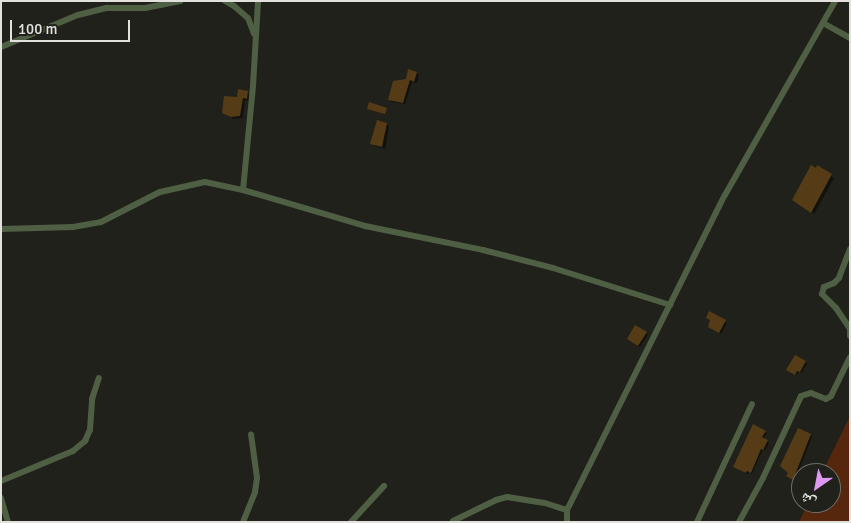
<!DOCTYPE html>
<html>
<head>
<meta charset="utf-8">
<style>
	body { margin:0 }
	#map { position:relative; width:851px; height:523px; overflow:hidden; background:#21211b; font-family:Signika,"Noto Naskh Arabic",sans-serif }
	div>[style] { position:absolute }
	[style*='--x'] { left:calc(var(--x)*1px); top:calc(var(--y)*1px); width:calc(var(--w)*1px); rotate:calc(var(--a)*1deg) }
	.green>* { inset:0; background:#57270d }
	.shadow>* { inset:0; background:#0007 }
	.building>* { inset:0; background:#563c16 }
	.street>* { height:6px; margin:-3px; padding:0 3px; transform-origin:3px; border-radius:3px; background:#4f5f43 }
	span { translate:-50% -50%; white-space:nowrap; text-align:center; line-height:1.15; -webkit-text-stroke:4px #21211b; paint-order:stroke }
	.frame { position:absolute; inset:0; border:2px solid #e2e1de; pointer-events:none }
	.north { position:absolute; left:791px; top:463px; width:50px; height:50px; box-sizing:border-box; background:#21211b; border:1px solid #6e6e69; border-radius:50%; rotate:213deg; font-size:14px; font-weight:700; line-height:20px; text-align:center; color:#e2e1de }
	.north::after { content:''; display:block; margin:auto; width:18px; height:22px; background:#de98f3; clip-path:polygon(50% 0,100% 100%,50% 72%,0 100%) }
	.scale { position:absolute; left:10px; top:20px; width:120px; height:22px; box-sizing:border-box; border:2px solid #e2e1de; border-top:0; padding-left:6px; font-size:15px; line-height:18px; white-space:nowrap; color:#e2e1de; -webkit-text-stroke:4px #21211b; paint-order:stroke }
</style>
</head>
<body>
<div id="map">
	<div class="green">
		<div style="clip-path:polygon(850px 416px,850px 522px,799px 522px,808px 503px,831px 503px,831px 473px,822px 473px)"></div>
	</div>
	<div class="shadow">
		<div style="clip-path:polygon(416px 73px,419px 75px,417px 83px,412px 82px,405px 104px,392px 102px,389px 100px)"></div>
		<div style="clip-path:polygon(247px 92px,249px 94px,249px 101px,245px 100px,243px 118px,234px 119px,223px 113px)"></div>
		<div style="clip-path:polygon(387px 124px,389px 127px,385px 149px,375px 146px,372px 143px)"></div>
		<div style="clip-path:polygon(818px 167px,834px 178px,814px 214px,796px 202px)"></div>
		<div style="clip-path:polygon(711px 320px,727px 323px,721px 334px,711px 328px)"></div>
		<div style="clip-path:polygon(646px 333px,648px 334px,640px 347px,628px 339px)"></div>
		<div style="clip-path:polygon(805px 362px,807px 363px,802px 373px,799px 371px,797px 375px,789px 371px)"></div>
		<div style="clip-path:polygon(803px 430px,812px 437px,795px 480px,789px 477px)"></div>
		<div style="clip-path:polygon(765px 432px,767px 433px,763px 439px,769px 443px,765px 450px,763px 449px,752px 474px,749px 472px,747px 474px,736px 468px)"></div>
	</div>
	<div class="building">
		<div style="clip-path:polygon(408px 69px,417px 72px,414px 82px,410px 80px,403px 103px,388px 100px,393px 81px,406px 79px)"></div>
		<div style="clip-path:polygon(238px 89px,248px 91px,247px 99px,243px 98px,240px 116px,231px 117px,222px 113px,224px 96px,237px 97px)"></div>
		<div style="clip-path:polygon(369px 102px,387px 108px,385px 114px,367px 109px)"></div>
		<div style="clip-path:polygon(377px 120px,387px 123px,382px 147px,370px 144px)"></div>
		<div style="clip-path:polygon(811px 165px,816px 168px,817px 165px,832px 174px,811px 213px,792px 200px)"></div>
		<div style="clip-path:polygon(709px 311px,726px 320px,719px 333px,708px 327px,710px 320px,706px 318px)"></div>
		<div style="clip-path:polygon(635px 325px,647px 332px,638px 346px,627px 339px)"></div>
		<div style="clip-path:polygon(795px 355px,806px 361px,800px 372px,797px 371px,795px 375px,786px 370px)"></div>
		<div style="clip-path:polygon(753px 424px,766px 431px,762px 437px,768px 440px,763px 450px,761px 449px,751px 473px,747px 471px,746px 473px,733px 467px)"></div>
		<div style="clip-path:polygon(798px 428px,811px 434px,793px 480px,786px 476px,788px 473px,780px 466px)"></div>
	</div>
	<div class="street">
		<div style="--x:225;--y:1;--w:10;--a:29"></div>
		<div style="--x:234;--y:6;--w:18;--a:41"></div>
		<div style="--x:248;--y:18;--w:17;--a:69"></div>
		<div style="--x:823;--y:23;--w:31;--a:29"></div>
		<div style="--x:1;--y:47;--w:83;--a:-22.6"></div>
		<div style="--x:78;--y:15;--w:30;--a:-14"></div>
		<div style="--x:107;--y:8;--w:38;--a:0"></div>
		<div style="--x:145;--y:8;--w:36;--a:-11"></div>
		<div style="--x:243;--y:190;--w:104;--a:-84.5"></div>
		<div style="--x:253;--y:86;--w:85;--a:-86.6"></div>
		<div style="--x:1;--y:229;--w:72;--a:-1.6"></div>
		<div style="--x:73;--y:227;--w:28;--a:-10"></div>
		<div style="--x:101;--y:222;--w:66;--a:-27"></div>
		<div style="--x:160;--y:192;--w:46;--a:-12.5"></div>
		<div style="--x:205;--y:182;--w:39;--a:12"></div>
		<div style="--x:243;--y:190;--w:127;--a:16.4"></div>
		<div style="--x:365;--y:226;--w:120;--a:11.5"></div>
		<div style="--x:483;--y:250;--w:72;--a:14.4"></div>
		<div style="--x:553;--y:268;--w:123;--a:17.5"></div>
		<div style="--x:850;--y:249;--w:31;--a:111"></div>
		<div style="--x:839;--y:278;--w:7;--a:135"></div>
		<div style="--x:834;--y:283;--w:11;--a:158"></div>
		<div style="--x:824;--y:287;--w:7;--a:106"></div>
		<div style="--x:822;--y:294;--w:20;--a:45"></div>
		<div style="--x:836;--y:308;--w:25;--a:56"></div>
		<div style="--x:850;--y:329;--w:7;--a:90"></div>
		<div style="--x:1;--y:481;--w:78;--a:-22.6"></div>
		<div style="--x:73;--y:451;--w:16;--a:-40"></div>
		<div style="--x:85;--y:441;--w:12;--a:-66"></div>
		<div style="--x:90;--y:430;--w:31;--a:-86"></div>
		<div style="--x:92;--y:399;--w:22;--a:-72"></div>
		<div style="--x:1;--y:498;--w:25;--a:74"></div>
		<div style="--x:453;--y:521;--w:48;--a:-26"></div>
		<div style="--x:496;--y:500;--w:11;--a:-15"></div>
		<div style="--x:507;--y:497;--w:38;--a:9"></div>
		<div style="--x:545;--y:503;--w:23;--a:18"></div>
		<div style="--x:243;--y:522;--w:32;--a:-68"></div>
		<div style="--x:255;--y:492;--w:14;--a:-82"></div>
		<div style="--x:257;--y:478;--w:44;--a:-97.8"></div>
		<div style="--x:351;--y:522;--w:49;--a:-47.5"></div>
		<div style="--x:567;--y:522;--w:12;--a:-90"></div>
		<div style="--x:567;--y:510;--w:352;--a:-63.4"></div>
		<div style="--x:725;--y:195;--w:223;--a:-60.4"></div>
		<div style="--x:697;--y:522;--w:130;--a:-65"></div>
		<div style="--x:739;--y:522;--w:50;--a:-61.4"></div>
		<div style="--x:763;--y:478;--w:90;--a:-65.1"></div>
		<div style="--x:801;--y:396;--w:10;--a:-17"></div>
		<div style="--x:811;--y:393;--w:16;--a:22"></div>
		<div style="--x:826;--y:399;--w:6;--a:-31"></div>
		<div style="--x:831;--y:396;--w:43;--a:-64"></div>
	</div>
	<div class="frame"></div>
	<div class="north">ش</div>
	<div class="scale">100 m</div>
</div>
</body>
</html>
